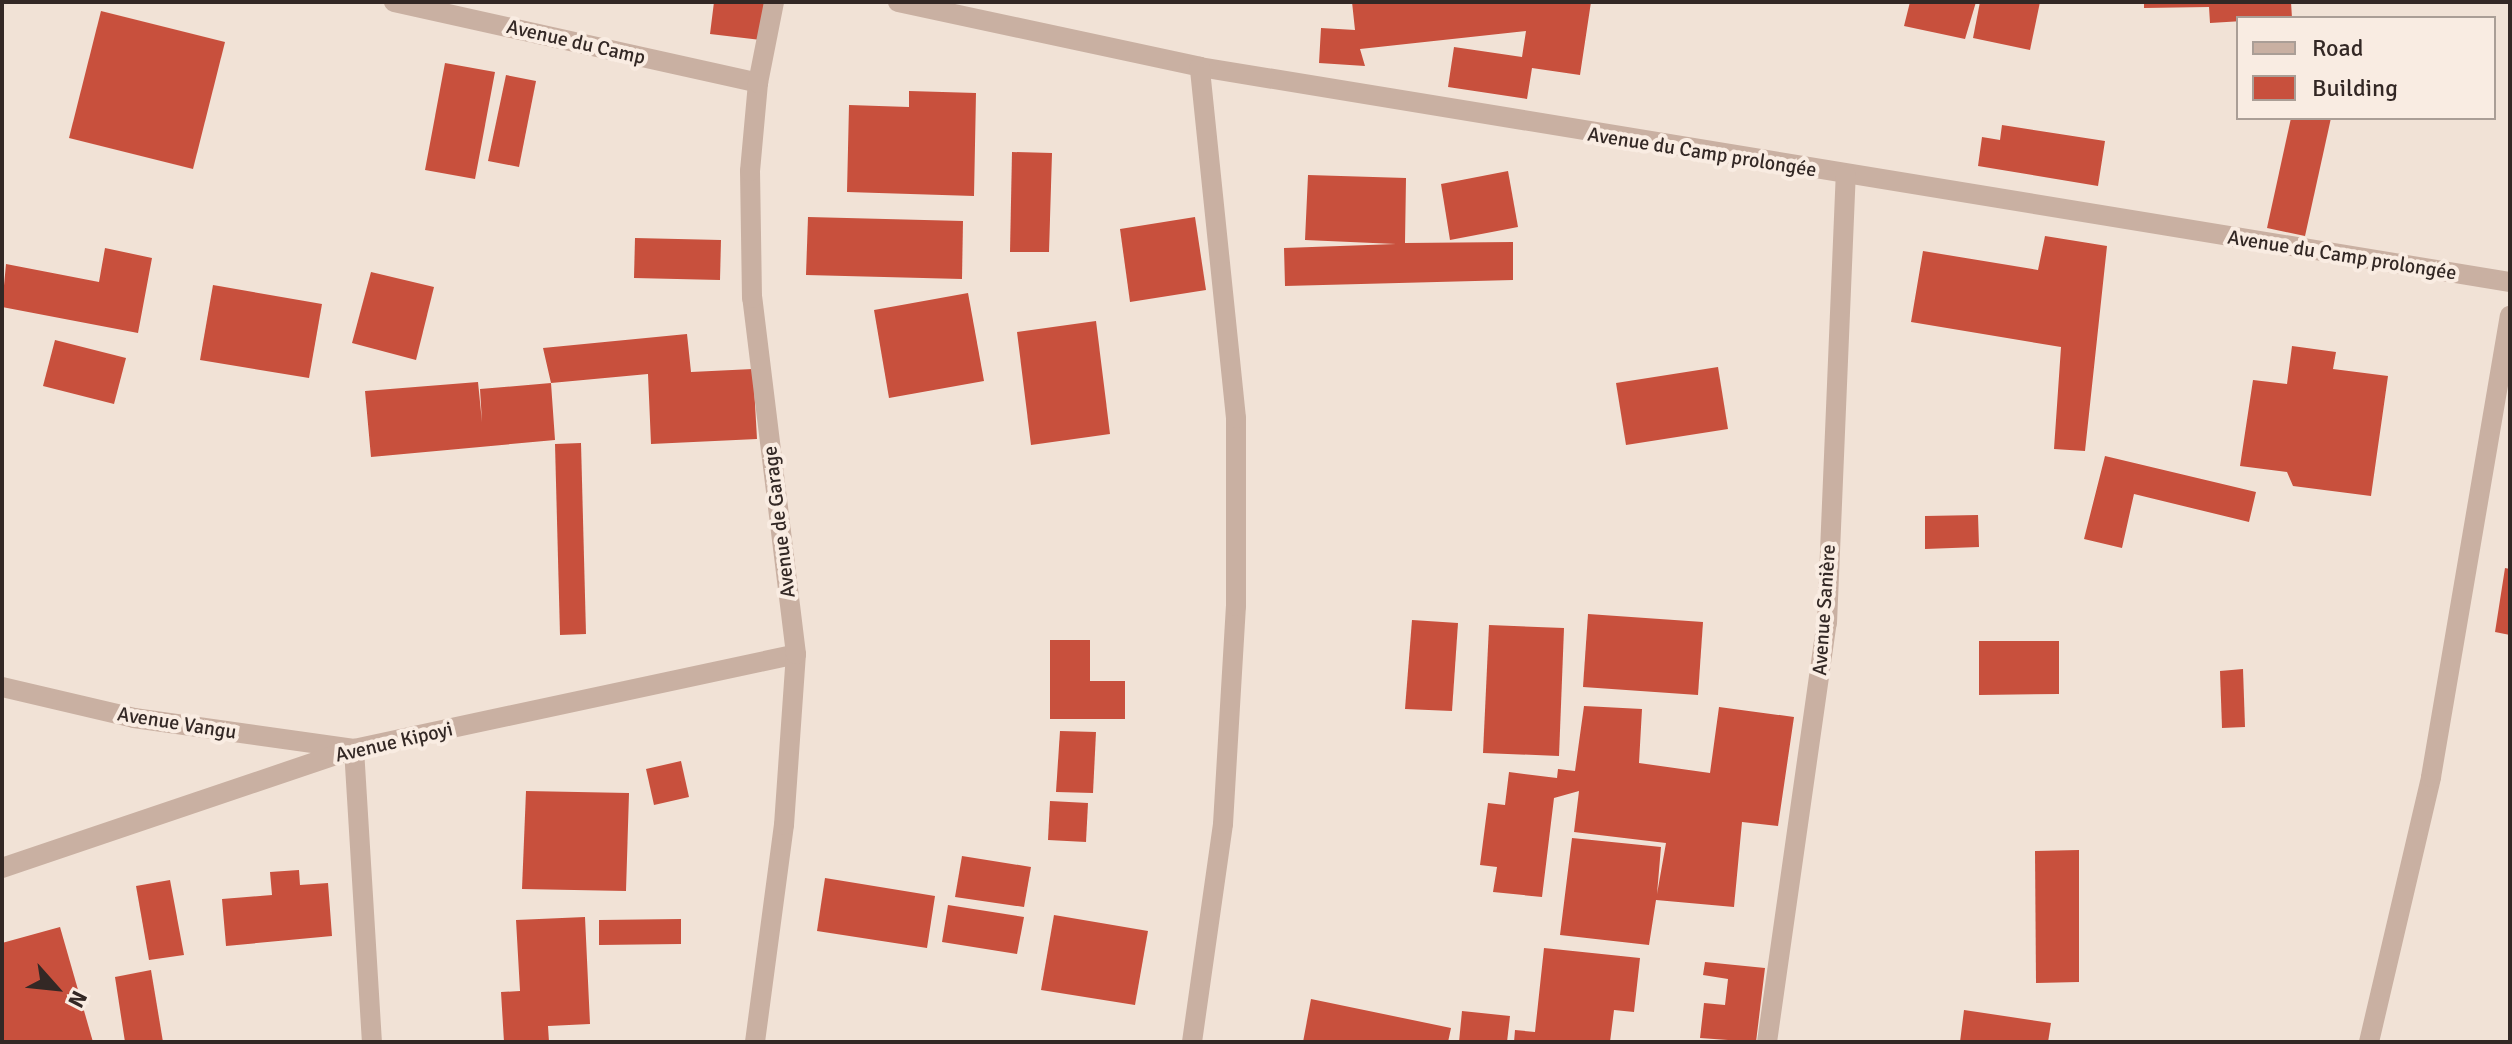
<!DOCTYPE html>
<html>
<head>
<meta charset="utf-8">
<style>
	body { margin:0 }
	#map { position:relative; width:2512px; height:1044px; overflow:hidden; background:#f1e2d6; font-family:Signika,sans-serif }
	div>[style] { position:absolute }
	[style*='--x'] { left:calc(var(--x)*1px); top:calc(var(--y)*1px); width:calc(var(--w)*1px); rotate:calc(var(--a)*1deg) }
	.building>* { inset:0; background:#c8503d }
	.minor>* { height:20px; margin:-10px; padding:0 10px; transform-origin:10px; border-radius:10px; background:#c9b0a2 }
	span { translate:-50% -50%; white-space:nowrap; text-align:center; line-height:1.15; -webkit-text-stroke:8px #f9ece2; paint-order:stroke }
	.street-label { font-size:20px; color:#332825 }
	.frame { position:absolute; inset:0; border:4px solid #332825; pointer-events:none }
	.legend { position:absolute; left:2236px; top:16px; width:260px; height:104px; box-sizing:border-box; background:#f9ece2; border:2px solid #aa9e96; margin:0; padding:10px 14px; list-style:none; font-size:24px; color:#332825 }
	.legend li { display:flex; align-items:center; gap:16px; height:40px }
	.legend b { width:40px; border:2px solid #aa9e96 }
	.north { position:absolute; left:16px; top:948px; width:80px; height:80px; -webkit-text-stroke:6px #f9ece2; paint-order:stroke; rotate:117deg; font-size:22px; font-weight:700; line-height:32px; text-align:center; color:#332825 }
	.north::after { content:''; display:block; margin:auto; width:28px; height:36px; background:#332825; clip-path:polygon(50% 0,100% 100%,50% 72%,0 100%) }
</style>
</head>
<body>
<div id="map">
	<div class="building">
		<div style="clip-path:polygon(714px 2px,766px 2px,761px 40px,710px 34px)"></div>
		<div style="clip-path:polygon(1352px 2px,1591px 2px,1580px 75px,1532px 68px,1527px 99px,1448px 87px,1454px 47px,1522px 57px,1526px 31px,1360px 49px,1365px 66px,1319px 63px,1321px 28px,1355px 30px)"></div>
		<div style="clip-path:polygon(1910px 2px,1976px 2px,1965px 39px,1904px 26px)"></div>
		<div style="clip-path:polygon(1980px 2px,2040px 2px,2030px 50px,1973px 38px)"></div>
		<div style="clip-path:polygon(2144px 2px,2291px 2px,2292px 18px,2210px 23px,2209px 7px,2144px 8px)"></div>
		<div style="clip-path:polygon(101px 11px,225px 42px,193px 169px,69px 138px)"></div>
		<div style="clip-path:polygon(445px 63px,495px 72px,475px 179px,425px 170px)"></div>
		<div style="clip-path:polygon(506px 75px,536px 81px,519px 167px,488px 161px)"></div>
		<div style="clip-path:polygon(909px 91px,976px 93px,974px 196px,847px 192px,849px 105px,909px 107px)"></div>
		<div style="clip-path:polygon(2291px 118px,2331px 118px,2305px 236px,2267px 228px)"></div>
		<div style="clip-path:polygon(2002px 125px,2105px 141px,2098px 186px,1978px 166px,1982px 137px,2000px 140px)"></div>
		<div style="clip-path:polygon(1012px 152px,1052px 153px,1049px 252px,1010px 252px)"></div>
		<div style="clip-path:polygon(1508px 171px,1518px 227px,1450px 240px,1441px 184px)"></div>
		<div style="clip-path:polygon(1308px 175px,1406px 178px,1405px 243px,1513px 242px,1513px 280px,1285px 286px,1284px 248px,1396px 244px,1305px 240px)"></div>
		<div style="clip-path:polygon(808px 217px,963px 221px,962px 279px,806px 275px)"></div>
		<div style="clip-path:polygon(1195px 217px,1206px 290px,1130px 302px,1120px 229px)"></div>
		<div style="clip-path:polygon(2045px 236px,2107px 246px,2085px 451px,2054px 449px,2061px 347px,1911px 322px,1923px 251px,2038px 270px)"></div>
		<div style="clip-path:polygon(635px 238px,721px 240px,720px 280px,634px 278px)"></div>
		<div style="clip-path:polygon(105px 248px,152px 258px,138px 333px,2px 307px,6px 264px,99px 282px)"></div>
		<div style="clip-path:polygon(371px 272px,434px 287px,416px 360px,352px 343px)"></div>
		<div style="clip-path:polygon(213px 285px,322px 304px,309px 378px,200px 360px)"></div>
		<div style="clip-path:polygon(968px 293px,984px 381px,889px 398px,874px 310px)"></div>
		<div style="clip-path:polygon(1096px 321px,1110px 434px,1031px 445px,1017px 332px)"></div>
		<div style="clip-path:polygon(687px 334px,691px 372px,753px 369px,757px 439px,651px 444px,648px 374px,551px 383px,543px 348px)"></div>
		<div style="clip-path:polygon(55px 340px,126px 358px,114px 404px,43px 386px)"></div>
		<div style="clip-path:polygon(2292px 346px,2336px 352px,2333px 369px,2388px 376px,2371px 496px,2293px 486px,2287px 472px,2240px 466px,2253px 380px,2287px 384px)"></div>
		<div style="clip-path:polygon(1718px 367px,1728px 429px,1626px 445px,1616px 383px)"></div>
		<div style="clip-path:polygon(478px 382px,482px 422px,480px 389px,551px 383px,555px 440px,371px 457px,365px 391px)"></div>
		<div style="clip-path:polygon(581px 443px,586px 634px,560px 635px,555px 444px)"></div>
		<div style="clip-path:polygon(2105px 456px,2256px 492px,2249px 522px,2134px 494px,2122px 548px,2084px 539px)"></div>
		<div style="clip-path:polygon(1978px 515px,1979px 547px,1925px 549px,1925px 516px)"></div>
		<div style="clip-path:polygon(2505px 568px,2510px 569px,2510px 635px,2495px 632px)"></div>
		<div style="clip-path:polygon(1588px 614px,1703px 622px,1698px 695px,1583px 687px)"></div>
		<div style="clip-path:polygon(1412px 620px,1458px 623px,1452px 711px,1405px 709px)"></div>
		<div style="clip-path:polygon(1489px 625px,1564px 628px,1559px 756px,1483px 753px)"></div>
		<div style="clip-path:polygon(1050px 640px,1090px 640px,1090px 681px,1125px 681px,1125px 719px,1050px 719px)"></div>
		<div style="clip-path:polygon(1979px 641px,2059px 641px,2059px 694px,1979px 695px)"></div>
		<div style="clip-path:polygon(2243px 669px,2245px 727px,2222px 728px,2220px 671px)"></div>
		<div style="clip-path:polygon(1584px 706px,1642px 709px,1639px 763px,1710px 773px,1719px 707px,1794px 717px,1778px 826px,1742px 822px,1734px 907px,1656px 900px,1649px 945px,1560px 935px,1572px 838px,1661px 847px,1657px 894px,1666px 843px,1574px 832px,1579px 791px,1554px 798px,1542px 897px,1493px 892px,1497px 867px,1480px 865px,1488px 803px,1505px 805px,1509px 772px,1557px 778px,1558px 769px,1575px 771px)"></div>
		<div style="clip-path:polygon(1060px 731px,1096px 732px,1093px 793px,1056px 792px)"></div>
		<div style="clip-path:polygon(681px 761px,689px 797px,654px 805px,646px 769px)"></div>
		<div style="clip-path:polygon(526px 791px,629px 793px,626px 891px,522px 889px)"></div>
		<div style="clip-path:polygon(1050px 801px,1088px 803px,1086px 842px,1048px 840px)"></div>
		<div style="clip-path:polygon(2079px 850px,2079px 982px,2036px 983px,2035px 851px)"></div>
		<div style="clip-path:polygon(962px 856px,1031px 867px,1024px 907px,955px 897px)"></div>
		<div style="clip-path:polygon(299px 870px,300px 885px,328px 883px,332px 936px,226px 946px,222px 899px,272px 895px,270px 872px)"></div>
		<div style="clip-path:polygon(825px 878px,935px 896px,927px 948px,817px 931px)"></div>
		<div style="clip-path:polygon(170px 880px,184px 955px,149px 960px,136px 886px)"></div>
		<div style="clip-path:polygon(948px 905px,1024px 917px,1017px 954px,942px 942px)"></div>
		<div style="clip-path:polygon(1054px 915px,1148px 931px,1135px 1005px,1041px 990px)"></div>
		<div style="clip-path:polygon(585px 917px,590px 1024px,548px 1026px,549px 1042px,504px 1042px,501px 992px,520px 991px,516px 920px)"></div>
		<div style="clip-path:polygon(681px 919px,681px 944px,599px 945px,599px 920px)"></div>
		<div style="clip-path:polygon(60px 927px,93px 1042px,2px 1042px,2px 943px)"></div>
		<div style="clip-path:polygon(1544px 948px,1640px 958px,1634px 1012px,1614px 1010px,1610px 1042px,1514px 1042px,1515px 1030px,1535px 1032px)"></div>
		<div style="clip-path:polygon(1705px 962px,1765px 968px,1756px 1042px,1700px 1038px,1704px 1003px,1725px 1005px,1728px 979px,1703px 975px)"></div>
		<div style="clip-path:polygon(151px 970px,163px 1042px,125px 1042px,115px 977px)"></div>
		<div style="clip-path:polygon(1311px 999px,1451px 1028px,1448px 1042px,1303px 1042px)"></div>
		<div style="clip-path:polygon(1964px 1010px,2051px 1023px,2048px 1042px,1960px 1042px)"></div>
		<div style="clip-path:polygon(1462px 1011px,1510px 1016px,1507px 1042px,1459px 1042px)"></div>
	</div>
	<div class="minor">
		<div style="--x:394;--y:2;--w:373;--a:12.5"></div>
		<div style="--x:898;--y:2;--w:309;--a:12.1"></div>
		<div style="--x:1200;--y:67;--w:1328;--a:9.32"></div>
		<div style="--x:2;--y:687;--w:136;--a:13.2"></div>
		<div style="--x:134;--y:718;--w:222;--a:8"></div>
		<div style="--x:354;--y:749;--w:294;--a:86.5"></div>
		<div style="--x:2;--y:868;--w:372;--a:-18.7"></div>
		<div style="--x:354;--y:749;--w:452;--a:-12.1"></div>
		<div style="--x:755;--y:1042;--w:219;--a:-82.4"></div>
		<div style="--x:784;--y:825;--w:171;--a:-86"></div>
		<div style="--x:796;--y:654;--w:359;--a:-97"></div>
		<div style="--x:752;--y:298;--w:127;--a:-90.9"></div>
		<div style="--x:750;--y:171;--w:88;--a:-84.8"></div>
		<div style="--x:758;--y:83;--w:83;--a:-78.8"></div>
		<div style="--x:1192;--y:1042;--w:220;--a:-81.9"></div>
		<div style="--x:1223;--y:824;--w:218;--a:-86.6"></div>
		<div style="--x:1236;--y:606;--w:188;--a:-90"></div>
		<div style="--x:1236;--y:418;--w:353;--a:-95.9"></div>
		<div style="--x:1767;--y:1042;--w:423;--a:-81.9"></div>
		<div style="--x:1827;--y:623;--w:448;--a:-87.6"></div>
		<div style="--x:2369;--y:1042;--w:272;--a:-76.8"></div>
		<div style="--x:2431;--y:777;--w:468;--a:-80.3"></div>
	</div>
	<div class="street-label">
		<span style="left:576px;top:42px;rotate:13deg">Avenue du Camp</span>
		<span style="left:1702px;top:152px;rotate:9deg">Avenue du Camp prolongée</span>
		<span style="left:2342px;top:255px;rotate:9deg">Avenue du Camp prolongée</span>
		<span style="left:779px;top:522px;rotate:-97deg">Avenue de Garage</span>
		<span style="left:1824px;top:610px;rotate:-86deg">Avenue Sanière</span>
		<span style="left:177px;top:723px;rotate:9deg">Avenue Vangu</span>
		<span style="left:394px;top:742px;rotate:-13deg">Avenue Kipoyi</span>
	</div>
	<div class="frame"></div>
	<ul class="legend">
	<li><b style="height:10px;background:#c9b0a2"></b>Road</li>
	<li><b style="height:22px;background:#c8503d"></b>Building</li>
	</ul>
	<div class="north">N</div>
</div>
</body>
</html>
